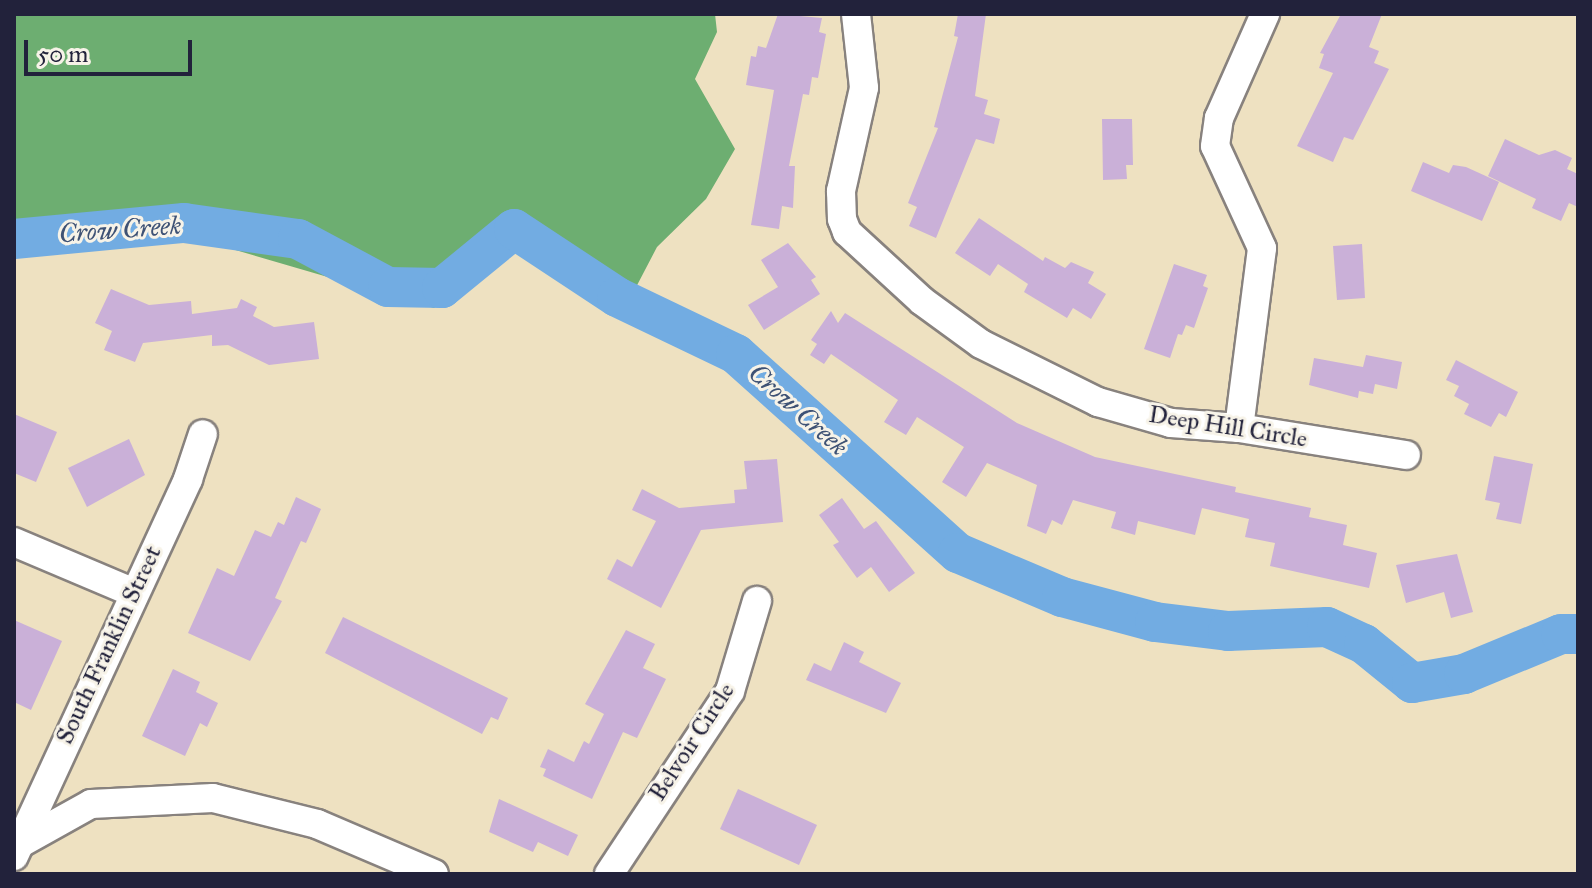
<!DOCTYPE html>
<html>
<head>
<meta charset="utf-8">
<style>
	body { margin:0 }
	#map { position:relative; width:1592px; height:888px; overflow:hidden; background:#eee1c1; font-family:"IM FELL Great Primer",serif }
	div>[style] { position:absolute }
	[style*='--x'] { left:calc(var(--x)*1px); top:calc(var(--y)*1px); width:calc(var(--w)*1px); rotate:calc(var(--a)*1deg) }
	.forest>* { inset:0; background:#6dae71 }
	.river>* { height:40px; margin:-20px; padding:0 20px; transform-origin:20px; border-radius:20px; background:#72ace2 }
	.building>* { inset:0; background:#cab0d8 }
	.roads { filter:drop-shadow(2px 0 #88827e) drop-shadow(-2px 0 #88827e) drop-shadow(0 2px #88827e) drop-shadow(0 -2px #88827e) }
	.minor>* { height:28px; margin:-14px; padding:0 14px; transform-origin:14px; border-radius:14px; background:#fff }
	span { translate:-50% -50%; white-space:nowrap; text-align:center; line-height:1.15; -webkit-text-stroke:6px #f7f3e8; paint-order:stroke }
	.street-label { font-size:24px; color:#22223b }
	.water-label { font-size:26px; color:#3e5275; font-style:italic }
	.frame { position:absolute; inset:0; border:16px solid #22223b; pointer-events:none }
	.scale { position:absolute; left:24px; top:40px; width:168px; height:36px; box-sizing:border-box; border:4px solid #22223b; border-top:0; padding-left:10px; font-size:24px; line-height:28px; white-space:nowrap; color:#22223b; -webkit-text-stroke:6px #f7f3e8; paint-order:stroke }
</style>
</head>
<body>
<div id="map">
	<div class="forest">
		<div style="clip-path:polygon(14px 14px,715px 14px,717px 32px,695px 79px,735px 149px,706px 199px,657px 247px,633px 293px,512px 236px,434px 308px,167px 230px,14px 246px)"></div>
	</div>
	<div class="river">
		<div style="--x:14;--y:239;--w:171;--a:-5.4"></div>
		<div style="--x:184;--y:223;--w:115;--a:8"></div>
		<div style="--x:298;--y:239;--w:102;--a:28.1"></div>
		<div style="--x:388;--y:287;--w:54;--a:1.1"></div>
		<div style="--x:442;--y:288;--w:93;--a:-39.3"></div>
		<div style="--x:514;--y:229;--w:123;--a:33.4"></div>
		<div style="--x:617;--y:297;--w:132;--a:25.6"></div>
		<div style="--x:736;--y:354;--w:298;--a:41.9"></div>
		<div style="--x:958;--y:553;--w:113;--a:22.9"></div>
		<div style="--x:1062;--y:597;--w:96;--a:15"></div>
		<div style="--x:1155;--y:622;--w:74;--a:7"></div>
		<div style="--x:1228;--y:631;--w:99;--a:-2.3"></div>
		<div style="--x:1327;--y:627;--w:41;--a:24.7"></div>
		<div style="--x:1364;--y:644;--w:62;--a:39.1"></div>
		<div style="--x:1412;--y:683;--w:53;--a:-9.8"></div>
		<div style="--x:1464;--y:674;--w:105;--a:-22.4"></div>
		<div style="--x:1561;--y:634;--w:17;--a:0"></div>
	</div>
	<div class="building">
		<div style="clip-path:polygon(778px 14px,822px 18px,819px 32px,826px 34px,818px 78px,812px 77px,809px 95px,803px 94px,789px 166px,795px 166px,793px 208px,782px 206px,779px 229px,751px 225px,774px 90px,746px 85px,751px 56px,756px 57px,758px 46px,766px 48px)"></div>
		<div style="clip-path:polygon(958px 14px,986px 14px,975px 96px,988px 100px,984px 114px,1000px 119px,994px 144px,976px 139px,936px 238px,909px 226px,917px 207px,908px 203px,938px 128px,934px 127px,958px 37px,954px 36px)"></div>
		<div style="clip-path:polygon(1341px 14px,1382px 14px,1369px 47px,1379px 51px,1374px 63px,1389px 69px,1353px 140px,1344px 137px,1333px 162px,1297px 146px,1333px 73px,1319px 68px,1324px 54px,1320px 53px)"></div>
		<div style="clip-path:polygon(1102px 119px,1132px 119px,1133px 165px,1126px 165px,1127px 179px,1103px 180px)"></div>
		<div style="clip-path:polygon(1505px 139px,1539px 155px,1555px 150px,1572px 158px,1567px 169px,1578px 174px,1578px 207px,1569px 203px,1561px 221px,1532px 208px,1536px 199px,1488px 176px)"></div>
		<div style="clip-path:polygon(1423px 162px,1449px 173px,1453px 165px,1466px 167px,1499px 182px,1482px 221px,1411px 191px)"></div>
		<div style="clip-path:polygon(979px 218px,1043px 261px,1045px 257px,1065px 268px,1071px 262px,1094px 272px,1088px 283px,1106px 294px,1091px 319px,1073px 308px,1067px 318px,1024px 292px,1028px 284px,998px 264px,990px 276px,955px 253px)"></div>
		<div style="clip-path:polygon(788px 243px,816px 277px,811px 280px,820px 294px,764px 330px,748px 305px,778px 287px,761px 260px)"></div>
		<div style="clip-path:polygon(1362px 244px,1365px 298px,1337px 300px,1333px 246px)"></div>
		<div style="clip-path:polygon(1174px 264px,1207px 275px,1203px 286px,1208px 288px,1194px 328px,1186px 325px,1182px 335px,1178px 334px,1170px 358px,1144px 349px)"></div>
		<div style="clip-path:polygon(111px 289px,149px 305px,191px 301px,192px 314px,237px 308px,241px 299px,257px 307px,253px 316px,274px 327px,314px 322px,319px 359px,269px 365px,228px 345px,212px 346px,212px 335px,143px 343px,135px 362px,104px 350px,112px 331px,95px 323px)"></div>
		<div style="clip-path:polygon(831px 311px,838px 323px,845px 313px,1017px 423px,1095px 457px,1236px 487px,1235px 492px,1311px 508px,1309px 517px,1347px 525px,1343px 545px,1377px 553px,1369px 588px,1270px 566px,1275px 543px,1245px 537px,1249px 519px,1202px 508px,1195px 535px,1138px 521px,1135px 535px,1111px 528px,1116px 512px,1073px 500px,1062px 525px,1052px 520px,1046px 534px,1027px 526px,1037px 485px,987px 463px,966px 497px,942px 482px,964px 447px,917px 417px,906px 435px,884px 422px,898px 400px,831px 354px,824px 364px,810px 355px,817px 344px,811px 340px)"></div>
		<div style="clip-path:polygon(1366px 355px,1402px 362px,1397px 389px,1375px 384px,1373px 394px,1359px 391px,1358px 398px,1309px 385px,1314px 358px,1363px 367px)"></div>
		<div style="clip-path:polygon(1456px 360px,1518px 392px,1506px 417px,1499px 413px,1491px 427px,1464px 414px,1469px 404px,1454px 396px,1459px 386px,1446px 380px)"></div>
		<div style="clip-path:polygon(14px 414px,57px 432px,36px 482px,14px 473px)"></div>
		<div style="clip-path:polygon(129px 439px,145px 475px,87px 507px,68px 468px)"></div>
		<div style="clip-path:polygon(1494px 456px,1533px 464px,1521px 524px,1496px 519px,1500px 503px,1485px 500px)"></div>
		<div style="clip-path:polygon(777px 459px,783px 522px,701px 530px,661px 608px,607px 579px,617px 559px,632px 567px,656px 521px,632px 510px,642px 489px,679px 508px,735px 503px,734px 490px,747px 489px,744px 461px)"></div>
		<div style="clip-path:polygon(296px 497px,321px 509px,306px 543px,301px 541px,275px 598px,282px 601px,250px 661px,188px 633px,217px 568px,234px 576px,255px 530px,271px 537px,278px 522px,284px 525px)"></div>
		<div style="clip-path:polygon(842px 498px,864px 529px,876px 521px,915px 573px,889px 592px,871px 567px,857px 578px,833px 545px,839px 542px,819px 515px)"></div>
		<div style="clip-path:polygon(1457px 554px,1473px 612px,1451px 618px,1444px 592px,1406px 603px,1396px 565px)"></div>
		<div style="clip-path:polygon(343px 617px,508px 698px,498px 720px,491px 717px,482px 734px,325px 653px)"></div>
		<div style="clip-path:polygon(14px 620px,62px 641px,31px 710px,14px 702px)"></div>
		<div style="clip-path:polygon(626px 630px,655px 644px,643px 668px,666px 679px,637px 738px,623px 732px,592px 799px,543px 776px,546px 769px,540px 767px,548px 749px,574px 762px,584px 741px,589px 744px,604px 714px,585px 704px)"></div>
		<div style="clip-path:polygon(844px 642px,864px 652px,859px 662px,901px 683px,886px 713px,806px 680px,814px 663px,831px 671px)"></div>
		<div style="clip-path:polygon(173px 669px,200px 682px,196px 692px,218px 703px,207px 727px,200px 723px,185px 756px,142px 736px)"></div>
		<div style="clip-path:polygon(738px 789px,817px 825px,799px 865px,720px 829px)"></div>
		<div style="clip-path:polygon(499px 799px,578px 835px,568px 856px,538px 842px,533px 852px,489px 832px)"></div>
	</div>
	<div class="roads">
		<div class="minor">
			<div style="--x:856;--y:14;--w:74;--a:83.8"></div>
			<div style="--x:864;--y:88;--w:106;--a:102.6"></div>
			<div style="--x:841;--y:191;--w:28;--a:88"></div>
			<div style="--x:842;--y:219;--w:14;--a:69"></div>
			<div style="--x:847;--y:232;--w:102;--a:42.6"></div>
			<div style="--x:922;--y:301;--w:73;--a:36.1"></div>
			<div style="--x:981;--y:344;--w:131;--a:26.4"></div>
			<div style="--x:1098;--y:402;--w:76;--a:16"></div>
			<div style="--x:1171;--y:423;--w:68;--a:4.2"></div>
			<div style="--x:1239;--y:428;--w:169;--a:9.2"></div>
			<div style="--x:1239;--y:428;--w:181;--a:-82.7"></div>
			<div style="--x:1262;--y:248;--w:112;--a:-114.7"></div>
			<div style="--x:1215;--y:146;--w:28;--a:-82"></div>
			<div style="--x:1219;--y:118;--w:114;--a:-66.1"></div>
			<div style="--x:14;--y:542;--w:128;--a:23"></div>
			<div style="--x:19;--y:844;--w:82;--a:-29.1"></div>
			<div style="--x:91;--y:804;--w:122;--a:-2.8"></div>
			<div style="--x:213;--y:798;--w:107;--a:14"></div>
			<div style="--x:317;--y:824;--w:127;--a:23.1"></div>
			<div style="--x:14;--y:856;--w:415;--a:-65.2"></div>
			<div style="--x:188;--y:479;--w:47;--a:-71.6"></div>
			<div style="--x:609;--y:874;--w:219;--a:-56.5"></div>
			<div style="--x:730;--y:691;--w:94;--a:-73.3"></div>
		</div>
	</div>
	<div class="street-label">
		<span style="left:1228px;top:427px;rotate:9deg">Deep Hill Circle</span>
		<span style="left:109px;top:645px;rotate:-65deg">South Franklin Street</span>
		<span style="left:692px;top:742px;rotate:-57deg">Belvoir Circle</span>
	</div>
	<div class="water-label">
		<span style="left:120px;top:230px;rotate:-4deg">Crow Creek</span>
		<span style="left:798px;top:410px;rotate:42deg">Crow Creek</span>
	</div>
	<div class="frame"></div>
	<div class="scale">50 m</div>
</div>
</body>
</html>
